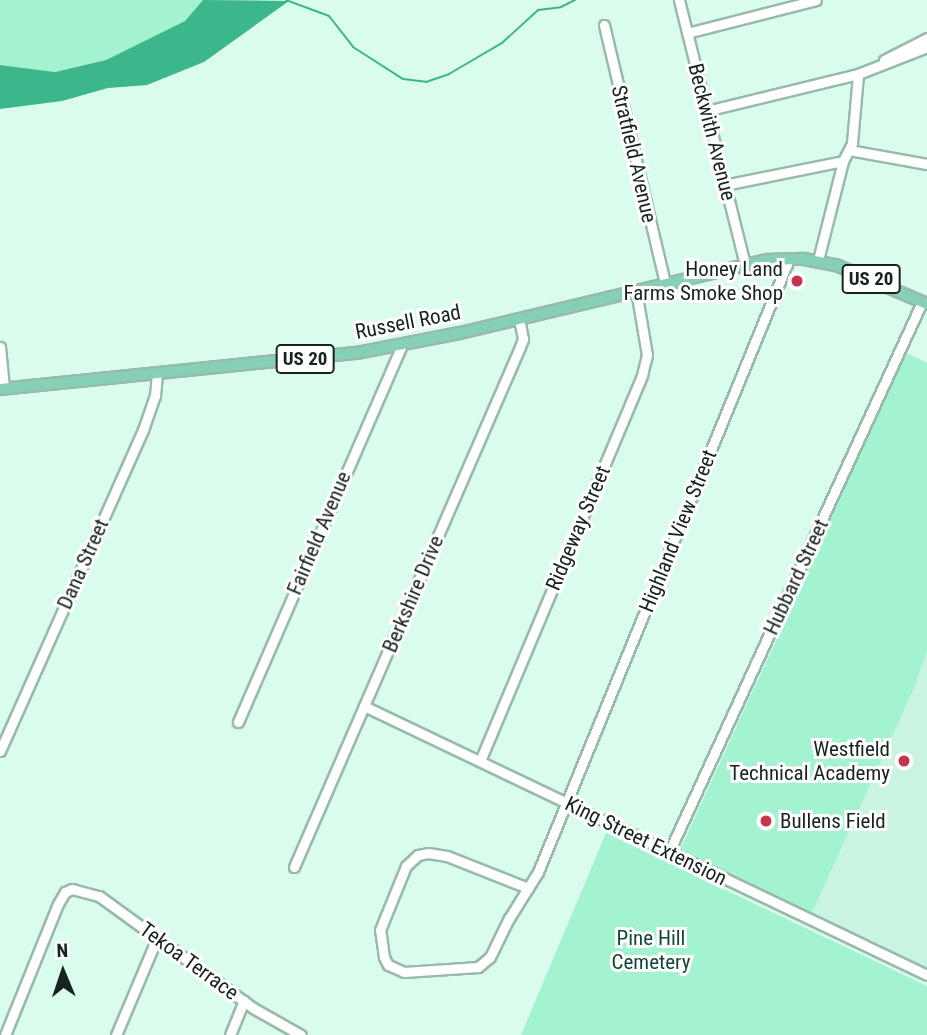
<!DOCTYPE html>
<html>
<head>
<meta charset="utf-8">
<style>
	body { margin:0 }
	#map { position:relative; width:927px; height:1035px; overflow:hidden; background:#dafcec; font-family:"Roboto Condensed",sans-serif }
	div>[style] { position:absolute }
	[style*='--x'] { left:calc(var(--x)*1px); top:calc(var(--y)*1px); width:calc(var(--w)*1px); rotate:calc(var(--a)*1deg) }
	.built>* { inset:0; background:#c9f4e0 }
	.green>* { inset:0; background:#a3f3d1 }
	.water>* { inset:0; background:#3cb78c }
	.stream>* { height:2px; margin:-1px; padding:0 1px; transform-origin:1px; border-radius:1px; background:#3cb78c }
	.roads { filter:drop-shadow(2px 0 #99baab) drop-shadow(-2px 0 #99baab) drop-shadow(0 2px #99baab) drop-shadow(0 -2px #99baab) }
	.minor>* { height:9px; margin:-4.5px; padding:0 4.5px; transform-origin:4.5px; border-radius:4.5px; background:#fff }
	.major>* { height:10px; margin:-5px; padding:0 5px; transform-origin:5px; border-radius:5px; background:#85d0b6 }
	.dots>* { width:19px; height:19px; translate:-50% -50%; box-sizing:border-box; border:4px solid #fff; border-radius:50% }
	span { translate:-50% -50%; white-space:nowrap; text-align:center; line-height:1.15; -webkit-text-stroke:6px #fff; paint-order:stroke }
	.shield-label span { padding:2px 5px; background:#fff; border:2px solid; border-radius:5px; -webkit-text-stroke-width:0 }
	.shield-label { font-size:19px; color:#17231e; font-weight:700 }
	.street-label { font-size:21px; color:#17231e }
	.poi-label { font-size:21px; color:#17231e }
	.right { translate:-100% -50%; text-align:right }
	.left { translate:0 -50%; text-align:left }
	.park-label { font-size:21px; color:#144634 }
	.north { position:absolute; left:28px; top:937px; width:70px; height:70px; -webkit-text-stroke:5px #fff; paint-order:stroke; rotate:358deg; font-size:19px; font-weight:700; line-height:28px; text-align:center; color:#17231e }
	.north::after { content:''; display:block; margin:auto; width:24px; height:32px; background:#17231e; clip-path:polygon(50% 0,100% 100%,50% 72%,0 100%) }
</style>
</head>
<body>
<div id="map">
	<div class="built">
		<div style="clip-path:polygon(927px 651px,927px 970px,811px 915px,915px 686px)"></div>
	</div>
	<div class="green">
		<div style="clip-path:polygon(0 0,203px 0,185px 21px,106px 60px,55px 72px,0 65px)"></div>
		<div style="clip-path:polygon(903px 351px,927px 363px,927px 651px,915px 686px,811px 915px,679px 852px,822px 540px)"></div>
		<div style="clip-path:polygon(606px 833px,927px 986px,927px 1035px,521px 1035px)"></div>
	</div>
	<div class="water">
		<div style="clip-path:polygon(203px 0,289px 1px,204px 62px,147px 85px,108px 88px,62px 101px,0 109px,0 65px,55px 72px,106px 60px,185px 21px)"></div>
	</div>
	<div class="stream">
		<div style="--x:286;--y:0;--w:46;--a:20.4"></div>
		<div style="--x:329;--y:16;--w:39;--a:52"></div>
		<div style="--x:353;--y:47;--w:59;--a:32.6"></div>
		<div style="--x:403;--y:79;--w:23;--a:7"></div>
		<div style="--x:426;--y:82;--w:24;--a:-19"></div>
		<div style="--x:449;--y:74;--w:61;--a:-30.3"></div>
		<div style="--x:502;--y:43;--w:49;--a:-42.5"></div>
		<div style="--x:538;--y:10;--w:23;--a:-7"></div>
		<div style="--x:561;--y:7;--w:16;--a:-27"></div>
	</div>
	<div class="roads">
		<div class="minor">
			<div style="--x:679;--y:0;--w:272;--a:76"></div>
			<div style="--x:604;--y:25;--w:265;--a:76.7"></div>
			<div style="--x:687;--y:33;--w:133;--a:-14.3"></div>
			<div style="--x:884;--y:60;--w:48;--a:-27.1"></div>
			<div style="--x:706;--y:111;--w:156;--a:-13.7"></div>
			<div style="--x:858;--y:74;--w:74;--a:-21.4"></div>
			<div style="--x:849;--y:150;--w:79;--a:10.2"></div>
			<div style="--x:724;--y:185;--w:121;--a:-11.4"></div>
			<div style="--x:818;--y:260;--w:102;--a:-75.8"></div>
			<div style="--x:843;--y:161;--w:20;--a:-63"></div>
			<div style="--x:852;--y:143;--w:69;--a:-85"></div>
			<div style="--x:0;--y:347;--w:41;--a:84.4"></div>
			<div style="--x:364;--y:706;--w:624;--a:25.54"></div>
			<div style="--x:238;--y:722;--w:411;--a:-66.5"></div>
			<div style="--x:0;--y:751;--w:351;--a:-66"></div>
			<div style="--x:143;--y:430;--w:36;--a:-71"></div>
			<div style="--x:155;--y:396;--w:22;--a:-85"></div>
			<div style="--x:480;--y:761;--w:419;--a:-67.2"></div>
			<div style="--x:642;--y:375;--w:21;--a:-76"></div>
			<div style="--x:647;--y:355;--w:66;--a:-99.6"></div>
			<div style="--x:669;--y:852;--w:605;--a:-65.3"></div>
			<div style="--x:294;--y:867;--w:567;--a:-66.51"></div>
			<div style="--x:520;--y:347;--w:9;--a:-69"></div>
			<div style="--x:523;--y:339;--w:20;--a:-101"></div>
			<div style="--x:528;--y:888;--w:36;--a:122"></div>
			<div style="--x:509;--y:918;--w:43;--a:116"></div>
			<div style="--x:490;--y:957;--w:16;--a:140"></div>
			<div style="--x:478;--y:967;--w:74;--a:176.1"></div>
			<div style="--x:404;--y:972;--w:17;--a:-156"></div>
			<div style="--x:388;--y:965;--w:9;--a:-117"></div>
			<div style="--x:384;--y:957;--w:27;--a:-98"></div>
			<div style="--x:380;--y:930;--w:69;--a:-67.9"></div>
			<div style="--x:406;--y:866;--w:16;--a:-43"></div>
			<div style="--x:418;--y:855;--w:10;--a:-11"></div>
			<div style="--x:428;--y:853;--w:19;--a:9"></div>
			<div style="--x:447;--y:856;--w:87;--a:21.6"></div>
			<div style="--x:528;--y:888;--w:19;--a:-58"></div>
			<div style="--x:538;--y:872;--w:662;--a:-67.73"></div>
			<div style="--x:5;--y:1035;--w:141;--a:-68"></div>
			<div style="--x:58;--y:904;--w:14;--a:-60"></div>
			<div style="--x:65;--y:892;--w:8;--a:-23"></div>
			<div style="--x:72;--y:889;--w:28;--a:15"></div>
			<div style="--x:99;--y:896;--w:190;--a:36"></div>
			<div style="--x:253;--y:1008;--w:55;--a:29.4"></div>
			<div style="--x:116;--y:1035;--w:105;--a:-67.1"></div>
			<div style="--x:230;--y:1035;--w:37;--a:-68"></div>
		</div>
		<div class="major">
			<div style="--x:0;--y:389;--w:359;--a:-5.8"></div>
			<div style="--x:357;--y:353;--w:105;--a:-11"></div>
			<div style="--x:460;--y:333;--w:316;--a:-13.4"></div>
			<div style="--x:767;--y:260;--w:37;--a:-2"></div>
			<div style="--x:804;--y:259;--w:33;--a:11"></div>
			<div style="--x:836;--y:265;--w:99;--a:23.2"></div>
		</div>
	</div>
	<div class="dots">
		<div style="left:797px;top:281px;background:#c5344d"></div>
		<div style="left:904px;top:761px;background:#c5344d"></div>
		<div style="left:766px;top:821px;background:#c5344d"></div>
	</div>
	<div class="shield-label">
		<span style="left:871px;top:279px">US 20</span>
		<span style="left:305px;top:359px">US 20</span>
	</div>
	<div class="street-label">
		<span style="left:712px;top:132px;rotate:76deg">Beckwith Avenue</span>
		<span style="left:634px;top:154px;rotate:77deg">Stratfield Avenue</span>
		<span style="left:408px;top:322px;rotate:-11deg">Russell Road</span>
		<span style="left:578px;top:528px;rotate:-67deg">Ridgeway Street</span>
		<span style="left:678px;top:531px;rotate:-68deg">Highland View Street</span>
		<span style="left:319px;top:533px;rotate:-67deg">Fairfield Avenue</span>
		<span style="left:83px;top:564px;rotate:-66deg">Dana Street</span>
		<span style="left:796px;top:577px;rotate:-65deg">Hubbard Street</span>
		<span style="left:413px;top:594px;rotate:-67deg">Berkshire Drive</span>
		<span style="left:646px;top:841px;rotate:26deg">King Street Extension</span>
		<span style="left:189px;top:961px;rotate:36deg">Tekoa Terrace</span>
	</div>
	<div class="poi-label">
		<span class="right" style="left:783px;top:281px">Honey Land<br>Farms Smoke Shop</span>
		<span class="right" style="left:890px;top:761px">Westfield<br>Technical Academy</span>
		<span class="left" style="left:780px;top:821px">Bullens Field</span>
	</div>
	<div class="park-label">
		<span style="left:651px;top:950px">Pine Hill<br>Cemetery</span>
	</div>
	<div class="north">N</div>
</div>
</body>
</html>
